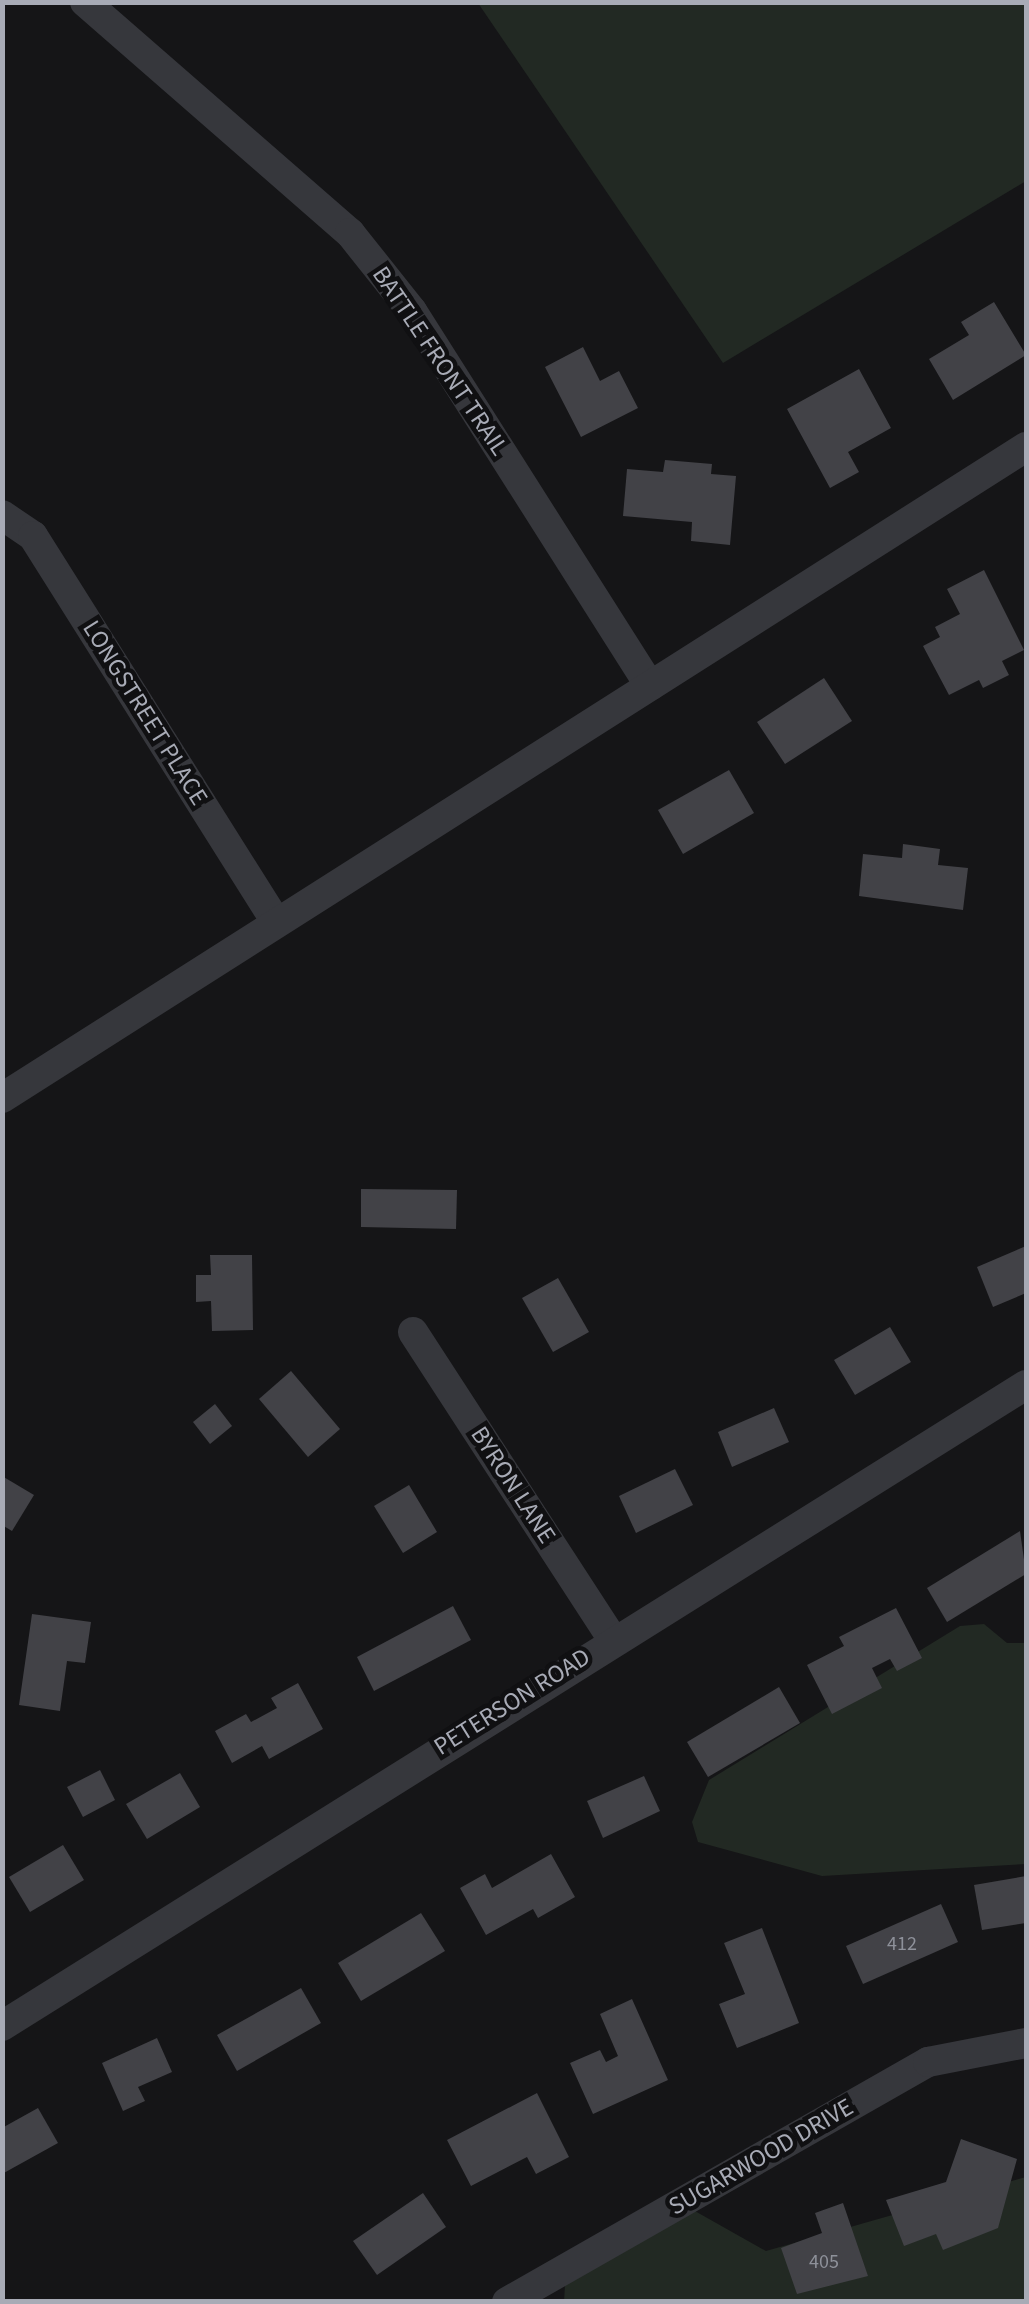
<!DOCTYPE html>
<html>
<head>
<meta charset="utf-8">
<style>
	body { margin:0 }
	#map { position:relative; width:1029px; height:2304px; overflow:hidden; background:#151517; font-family:"Source Sans 3",sans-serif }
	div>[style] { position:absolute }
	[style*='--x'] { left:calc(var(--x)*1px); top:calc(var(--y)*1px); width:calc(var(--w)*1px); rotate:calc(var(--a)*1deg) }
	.green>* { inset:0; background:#222923 }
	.building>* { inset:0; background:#424247 }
	.minor>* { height:30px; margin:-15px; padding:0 15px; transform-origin:15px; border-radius:15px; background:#36373c }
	span { translate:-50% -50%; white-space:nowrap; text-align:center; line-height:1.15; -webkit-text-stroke:9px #101012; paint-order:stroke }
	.number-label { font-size:20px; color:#8e919a }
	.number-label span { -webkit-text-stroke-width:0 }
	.street-label { font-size:25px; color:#a8abb6 }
	.frame { position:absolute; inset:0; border:5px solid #a8abb6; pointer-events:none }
</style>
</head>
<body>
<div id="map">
	<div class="green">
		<div style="clip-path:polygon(478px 3px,1026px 3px,1026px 181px,723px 363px)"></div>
		<div style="clip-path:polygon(984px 1624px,1007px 1643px,1026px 1643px,1026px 1864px,822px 1876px,698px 1842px,692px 1822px,709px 1780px,960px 1626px)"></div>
		<div style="clip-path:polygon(1026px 2177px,1026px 2301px,564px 2302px,565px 2285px,686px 2206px,766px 2251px)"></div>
	</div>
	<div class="building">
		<div style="clip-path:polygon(994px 302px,1026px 355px,953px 400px,929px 359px,969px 335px,961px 322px)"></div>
		<div style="clip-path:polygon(583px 347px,600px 381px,619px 371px,638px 408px,581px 437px,545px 367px)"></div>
		<div style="clip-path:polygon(859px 369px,891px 428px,848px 452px,859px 472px,830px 488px,787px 409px)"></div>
		<div style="clip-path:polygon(665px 460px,712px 464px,711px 474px,736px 476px,730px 545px,691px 541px,692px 522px,623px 516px,627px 469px,663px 472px)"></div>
		<div style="clip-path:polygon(984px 570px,1024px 650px,1002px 661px,1009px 675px,983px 688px,979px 680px,949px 695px,923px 646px,940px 637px,935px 627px,960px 614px,947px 589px)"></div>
		<div style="clip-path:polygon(824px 678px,852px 721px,785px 764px,757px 722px)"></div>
		<div style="clip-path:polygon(729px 770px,754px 813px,683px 854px,658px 810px)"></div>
		<div style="clip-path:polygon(903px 844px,940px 849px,938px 865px,968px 868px,963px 910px,859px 896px,863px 854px,902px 858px)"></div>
		<div style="clip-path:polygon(361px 1189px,457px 1190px,456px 1229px,361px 1227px)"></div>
		<div style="clip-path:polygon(1026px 1246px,1026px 1293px,993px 1307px,977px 1267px)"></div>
		<div style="clip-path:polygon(210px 1255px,252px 1255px,253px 1330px,212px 1331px,211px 1301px,196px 1302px,196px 1275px,211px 1275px)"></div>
		<div style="clip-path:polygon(558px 1278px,589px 1332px,553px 1352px,522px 1298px)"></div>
		<div style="clip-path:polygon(890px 1327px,911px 1362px,855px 1395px,834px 1360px)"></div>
		<div style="clip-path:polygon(291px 1371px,340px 1429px,308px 1457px,259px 1399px)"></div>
		<div style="clip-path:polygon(215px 1404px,232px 1426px,210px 1444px,193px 1422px)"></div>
		<div style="clip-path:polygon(774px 1408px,789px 1442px,732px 1467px,718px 1432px)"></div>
		<div style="clip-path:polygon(675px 1469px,693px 1505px,636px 1533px,619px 1496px)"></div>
		<div style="clip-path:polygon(2px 1476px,34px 1495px,12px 1531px,2px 1525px)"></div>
		<div style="clip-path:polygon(409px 1485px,437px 1532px,403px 1553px,374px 1506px)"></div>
		<div style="clip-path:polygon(1020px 1531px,1026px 1574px,947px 1622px,927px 1588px)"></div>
		<div style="clip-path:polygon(453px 1606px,471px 1640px,374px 1691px,357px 1657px)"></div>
		<div style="clip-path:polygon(896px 1608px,922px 1658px,897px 1671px,890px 1659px,872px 1668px,882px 1688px,832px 1714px,807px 1665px,844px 1646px,839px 1637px)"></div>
		<div style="clip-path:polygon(32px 1614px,91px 1622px,85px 1663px,67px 1661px,60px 1711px,19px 1705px)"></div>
		<div style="clip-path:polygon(298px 1683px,323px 1729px,269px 1759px,262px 1746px,232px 1763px,215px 1731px,246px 1714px,251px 1722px,277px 1708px,271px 1698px)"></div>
		<div style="clip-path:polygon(779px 1687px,800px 1723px,708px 1777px,687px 1742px)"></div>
		<div style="clip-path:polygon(100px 1770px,115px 1800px,83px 1817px,67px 1787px)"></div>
		<div style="clip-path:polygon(180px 1773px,200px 1807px,147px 1839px,126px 1804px)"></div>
		<div style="clip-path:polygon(644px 1776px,660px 1811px,603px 1838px,587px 1801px)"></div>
		<div style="clip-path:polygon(63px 1845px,84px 1880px,30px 1912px,9px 1877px)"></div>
		<div style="clip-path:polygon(551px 1854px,575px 1897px,538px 1918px,533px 1909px,486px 1935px,460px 1888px,485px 1874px,492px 1888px)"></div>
		<div style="clip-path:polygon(1026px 1876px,1026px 1923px,982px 1930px,974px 1885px)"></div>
		<div style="clip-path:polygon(941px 1904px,958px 1942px,863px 1984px,846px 1946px)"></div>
		<div style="clip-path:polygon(421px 1913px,445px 1951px,361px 2001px,338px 1963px)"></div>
		<div style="clip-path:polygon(762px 1928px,799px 2023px,737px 2048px,719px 2004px,745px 1994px,724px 1943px)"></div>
		<div style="clip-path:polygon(301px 1988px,321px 2023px,237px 2071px,217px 2035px)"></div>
		<div style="clip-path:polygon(632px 1999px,668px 2080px,593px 2114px,570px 2063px,600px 2050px,606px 2062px,618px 2056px,600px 2014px)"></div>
		<div style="clip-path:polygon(157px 2038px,172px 2072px,138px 2087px,145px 2101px,123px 2111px,102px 2063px)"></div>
		<div style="clip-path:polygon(537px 2093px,569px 2157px,536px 2174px,527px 2157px,471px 2186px,447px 2140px)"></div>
		<div style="clip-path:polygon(38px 2108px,58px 2143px,2px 2174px,2px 2128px)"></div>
		<div style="clip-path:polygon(961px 2139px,1017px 2159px,998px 2228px,943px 2250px,936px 2234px,904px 2246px,886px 2200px,946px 2182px)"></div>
		<div style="clip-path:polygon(423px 2193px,446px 2227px,377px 2275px,353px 2241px)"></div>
		<div style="clip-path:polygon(843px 2203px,868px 2276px,797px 2294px,781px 2248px,822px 2233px,815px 2213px)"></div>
	</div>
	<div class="minor">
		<div style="--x:85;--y:2;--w:352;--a:41.1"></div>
		<div style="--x:350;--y:233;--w:100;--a:51.5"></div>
		<div style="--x:412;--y:311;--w:444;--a:57.6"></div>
		<div style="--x:2;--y:515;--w:37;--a:34"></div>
		<div style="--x:33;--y:536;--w:456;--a:57.8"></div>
		<div style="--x:2;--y:1098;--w:1213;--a:-32.45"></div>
		<div style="--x:413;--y:1332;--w:366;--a:57"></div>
		<div style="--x:2;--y:2026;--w:1208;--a:-32.05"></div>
		<div style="--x:507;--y:2302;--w:485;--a:-29.7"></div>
		<div style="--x:928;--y:2062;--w:100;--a:-11"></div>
	</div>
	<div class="number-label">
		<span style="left:902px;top:1944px">412</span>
		<span style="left:824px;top:2262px">405</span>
	</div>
	<div class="street-label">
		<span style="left:440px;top:361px;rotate:56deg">BATTLE FRONT TRAIL</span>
		<span style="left:145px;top:713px;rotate:58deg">LONGSTREET PLACE</span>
		<span style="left:513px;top:1485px;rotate:57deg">BYRON LANE</span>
		<span style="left:512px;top:1702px;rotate:-32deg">PETERSON ROAD</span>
		<span style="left:761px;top:2157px;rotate:-30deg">SUGARWOOD DRIVE</span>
	</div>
	<div class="frame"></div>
</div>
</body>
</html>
